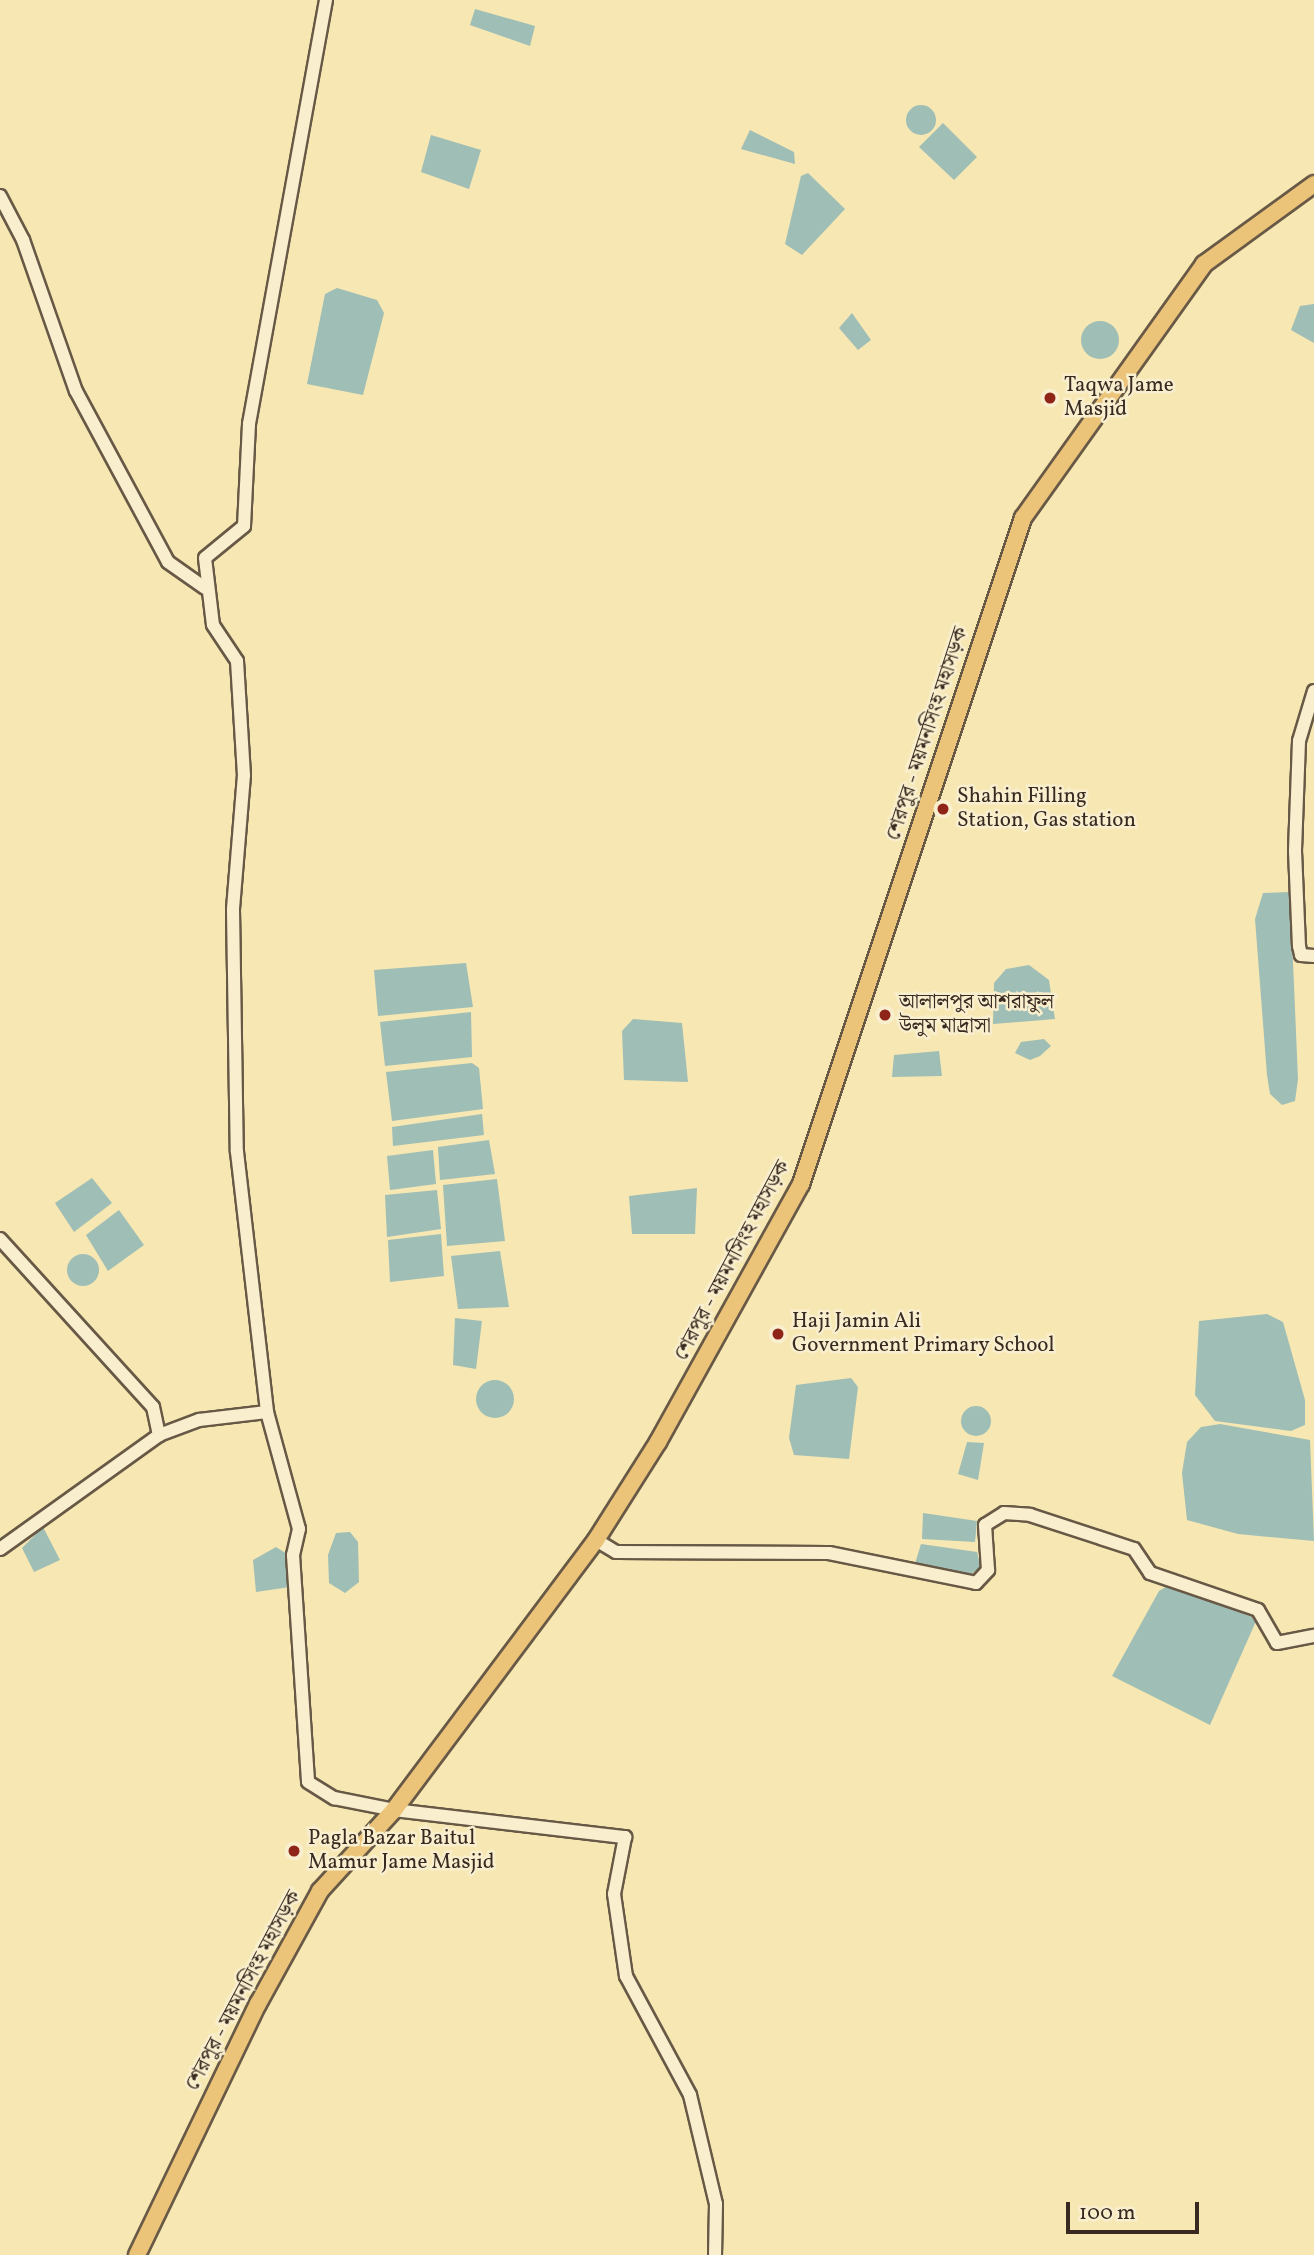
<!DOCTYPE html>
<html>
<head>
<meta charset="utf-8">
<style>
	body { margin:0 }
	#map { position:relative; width:1314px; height:2255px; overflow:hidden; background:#f6e7b3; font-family:Vollkorn,"Noto Serif Bengali",serif }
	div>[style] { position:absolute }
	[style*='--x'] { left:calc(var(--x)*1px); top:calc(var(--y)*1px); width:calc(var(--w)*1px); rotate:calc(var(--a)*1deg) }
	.water>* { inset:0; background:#9fbeb5 }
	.round { border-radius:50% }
	.roads { filter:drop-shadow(2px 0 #685946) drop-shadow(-2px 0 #685946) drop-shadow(0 2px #685946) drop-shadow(0 -2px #685946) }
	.minor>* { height:12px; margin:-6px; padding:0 6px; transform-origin:6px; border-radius:6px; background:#f9efce }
	.major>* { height:16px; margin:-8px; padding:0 8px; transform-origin:8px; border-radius:8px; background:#ebc47a }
	.dots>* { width:19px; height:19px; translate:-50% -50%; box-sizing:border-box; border:4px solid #f9efce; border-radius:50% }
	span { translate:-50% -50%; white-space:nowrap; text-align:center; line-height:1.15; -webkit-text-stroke:5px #f9efce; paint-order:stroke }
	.poi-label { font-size:21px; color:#382a21 }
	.left { translate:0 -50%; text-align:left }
	.street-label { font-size:21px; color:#382a21 }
	.scale { position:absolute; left:1066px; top:2202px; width:133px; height:32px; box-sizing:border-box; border:4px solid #382a21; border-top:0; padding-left:9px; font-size:21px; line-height:24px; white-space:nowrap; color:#382a21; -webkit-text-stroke:5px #f9efce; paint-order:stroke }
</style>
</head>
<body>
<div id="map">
	<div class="water">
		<div style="clip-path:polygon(475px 9px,535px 26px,530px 46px,470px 25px)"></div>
		<div class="round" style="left:906px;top:105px;width:30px;height:30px"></div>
		<div style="clip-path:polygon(943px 123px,977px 157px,954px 180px,919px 147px)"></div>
		<div style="clip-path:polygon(750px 130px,794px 152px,795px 164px,741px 149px)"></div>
		<div style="clip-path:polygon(431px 135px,481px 150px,469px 189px,421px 172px)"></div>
		<div style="clip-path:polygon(808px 173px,845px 209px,802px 255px,785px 244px,801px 176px)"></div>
		<div style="clip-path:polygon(337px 288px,377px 300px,384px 313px,363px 395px,307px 384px,325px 294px)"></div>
		<div style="clip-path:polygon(1314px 304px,1314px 343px,1291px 330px,1300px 306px)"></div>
		<div style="clip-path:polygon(852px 313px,871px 340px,858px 350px,839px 328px)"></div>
		<div class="round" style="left:1081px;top:321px;width:38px;height:38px"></div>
		<div style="clip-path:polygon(1290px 892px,1298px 1079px,1295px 1101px,1282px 1105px,1270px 1094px,1267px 1075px,1255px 919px,1263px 893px)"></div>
		<div style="clip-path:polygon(466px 963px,473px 1007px,378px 1016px,374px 970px)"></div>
		<div style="clip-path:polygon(1029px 965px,1049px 980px,1055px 1019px,993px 1024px,994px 983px,1006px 969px)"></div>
		<div style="clip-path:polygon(471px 1012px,472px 1057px,385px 1066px,380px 1022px)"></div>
		<div style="clip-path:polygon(633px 1019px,682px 1023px,688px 1082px,624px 1080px,622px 1031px)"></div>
		<div style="clip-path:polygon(1044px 1039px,1051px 1046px,1040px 1056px,1030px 1060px,1015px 1053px,1021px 1042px)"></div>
		<div style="clip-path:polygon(939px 1051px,942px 1076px,892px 1077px,894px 1055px)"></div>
		<div style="clip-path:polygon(472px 1063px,479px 1068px,483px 1109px,392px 1121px,386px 1072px)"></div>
		<div style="clip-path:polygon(482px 1114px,484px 1135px,393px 1146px,392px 1127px)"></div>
		<div style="clip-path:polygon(489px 1140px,495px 1174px,440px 1180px,438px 1147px)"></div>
		<div style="clip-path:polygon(433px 1150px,436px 1184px,390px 1190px,387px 1156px)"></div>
		<div style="clip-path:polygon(92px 1178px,112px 1203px,74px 1232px,55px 1203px)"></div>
		<div style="clip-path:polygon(497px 1179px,505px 1241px,447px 1246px,443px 1185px)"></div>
		<div style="clip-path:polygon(697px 1188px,695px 1234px,632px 1234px,629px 1196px)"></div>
		<div style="clip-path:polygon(437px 1190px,441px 1229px,387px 1237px,385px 1195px)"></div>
		<div style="clip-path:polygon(119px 1210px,144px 1245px,108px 1271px,86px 1235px)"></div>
		<div style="clip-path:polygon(441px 1234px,444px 1276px,390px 1282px,388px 1240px)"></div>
		<div style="clip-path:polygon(500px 1251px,509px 1307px,458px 1309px,451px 1256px)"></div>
		<div class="round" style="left:67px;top:1254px;width:32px;height:32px"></div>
		<div style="clip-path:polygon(1267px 1314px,1283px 1322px,1305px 1400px,1305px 1425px,1291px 1431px,1215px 1421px,1195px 1395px,1199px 1321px)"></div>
		<div style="clip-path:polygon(455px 1318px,482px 1321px,476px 1369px,453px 1365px)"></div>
		<div style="clip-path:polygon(851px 1378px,858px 1387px,849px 1459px,794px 1455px,789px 1438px,796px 1385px)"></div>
		<div class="round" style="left:476px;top:1380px;width:38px;height:38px"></div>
		<div class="round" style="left:961px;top:1406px;width:30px;height:30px"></div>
		<div style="clip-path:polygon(1220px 1424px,1310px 1440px,1314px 1541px,1238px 1534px,1187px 1520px,1182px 1473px,1187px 1442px,1201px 1427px)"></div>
		<div style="clip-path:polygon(967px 1442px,984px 1443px,978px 1480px,958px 1474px)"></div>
		<div style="clip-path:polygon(923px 1513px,977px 1521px,975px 1542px,922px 1539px)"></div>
		<div style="clip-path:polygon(43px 1527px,60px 1560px,34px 1572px,22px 1548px)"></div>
		<div style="clip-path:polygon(350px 1532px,358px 1542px,359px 1582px,345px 1593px,329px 1583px,328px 1555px,336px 1533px)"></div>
		<div style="clip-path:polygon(921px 1544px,977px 1552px,981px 1567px,968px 1576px,914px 1567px)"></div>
		<div style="clip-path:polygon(276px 1547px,287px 1554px,290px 1587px,256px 1592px,253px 1560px)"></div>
		<div style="clip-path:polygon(1169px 1585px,1257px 1619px,1210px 1725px,1112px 1676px,1159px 1591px)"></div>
	</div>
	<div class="roads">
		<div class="minor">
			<div style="--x:326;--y:0;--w:431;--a:100.3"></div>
			<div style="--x:249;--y:424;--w:102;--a:92.8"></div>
			<div style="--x:244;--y:526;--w:50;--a:140.6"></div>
			<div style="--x:205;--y:558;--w:67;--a:83.2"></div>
			<div style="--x:213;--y:625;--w:43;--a:56.3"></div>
			<div style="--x:237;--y:661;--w:114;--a:86.5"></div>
			<div style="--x:244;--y:775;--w:135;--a:94.7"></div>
			<div style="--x:233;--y:910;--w:242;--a:89.1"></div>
			<div style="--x:237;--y:1152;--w:262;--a:83.4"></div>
			<div style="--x:267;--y:1412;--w:121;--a:74.7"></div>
			<div style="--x:299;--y:1529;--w:27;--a:103"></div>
			<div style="--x:293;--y:1555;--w:227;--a:86.2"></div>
			<div style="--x:308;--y:1782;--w:31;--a:32"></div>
			<div style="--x:334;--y:1798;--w:61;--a:11.3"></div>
			<div style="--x:394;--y:1810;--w:233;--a:6.7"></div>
			<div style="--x:625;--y:1837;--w:58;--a:100.9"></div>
			<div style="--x:614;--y:1894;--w:83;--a:81.7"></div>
			<div style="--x:626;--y:1976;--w:135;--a:61.7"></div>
			<div style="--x:690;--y:2095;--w:112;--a:76.6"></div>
			<div style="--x:716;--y:2204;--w:51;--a:91.1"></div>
			<div style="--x:0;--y:196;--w:50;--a:62.4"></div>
			<div style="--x:23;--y:240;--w:160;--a:70.7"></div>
			<div style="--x:76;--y:391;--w:194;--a:61.7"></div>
			<div style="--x:168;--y:562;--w:45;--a:35.1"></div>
			<div style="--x:1314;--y:691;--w:52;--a:106.7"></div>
			<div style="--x:1299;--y:741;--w:110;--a:92.1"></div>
			<div style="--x:1295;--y:851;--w:95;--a:87.6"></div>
			<div style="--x:1299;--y:946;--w:9;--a:77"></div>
			<div style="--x:1301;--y:955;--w:13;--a:4"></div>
			<div style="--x:0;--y:1239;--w:227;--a:47.7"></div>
			<div style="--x:153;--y:1407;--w:29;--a:78"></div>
			<div style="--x:596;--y:1540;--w:23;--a:31"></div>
			<div style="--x:616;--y:1552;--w:213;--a:0.3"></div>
			<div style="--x:829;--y:1553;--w:150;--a:11.5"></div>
			<div style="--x:976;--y:1583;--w:18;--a:-47"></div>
			<div style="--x:988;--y:1570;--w:45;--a:-93.8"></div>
			<div style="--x:985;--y:1525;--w:22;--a:-32"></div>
			<div style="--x:1004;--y:1513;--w:26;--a:4"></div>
			<div style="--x:1030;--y:1515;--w:109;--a:18.1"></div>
			<div style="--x:1134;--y:1549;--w:29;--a:56"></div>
			<div style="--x:1150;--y:1573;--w:114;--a:18.9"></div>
			<div style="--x:1258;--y:1610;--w:38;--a:60"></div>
			<div style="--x:1277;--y:1643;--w:38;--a:-11"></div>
			<div style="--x:0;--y:1549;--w:196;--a:-35.6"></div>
			<div style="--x:159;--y:1435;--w:43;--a:-20.6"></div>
			<div style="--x:199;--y:1420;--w:68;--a:-6.7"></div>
		</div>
		<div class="major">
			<div style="--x:137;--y:2255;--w:279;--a:-64.3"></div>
			<div style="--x:258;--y:2004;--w:129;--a:-61.2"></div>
			<div style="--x:320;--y:1891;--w:110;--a:-47.6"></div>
			<div style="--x:394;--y:1810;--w:337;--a:-53.2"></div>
			<div style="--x:596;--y:1540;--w:116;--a:-57.7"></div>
			<div style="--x:658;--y:1442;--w:295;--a:-61"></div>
			<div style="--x:801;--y:1184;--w:702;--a:-71.57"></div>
			<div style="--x:1023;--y:518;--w:312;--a:-54.5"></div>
			<div style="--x:1204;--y:264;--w:136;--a:-36"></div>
		</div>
	</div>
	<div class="dots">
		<div style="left:1050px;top:398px;background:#8f2418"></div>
		<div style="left:943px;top:809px;background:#8f2418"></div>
		<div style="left:885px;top:1015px;background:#8f2418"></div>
		<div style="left:778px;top:1334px;background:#8f2418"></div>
		<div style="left:294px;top:1851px;background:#8f2418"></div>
	</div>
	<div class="poi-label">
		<span class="left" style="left:1064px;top:398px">Taqwa Jame<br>Masjid</span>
		<span class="left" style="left:957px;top:809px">Shahin Filling<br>Station, Gas station</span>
		<span class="left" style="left:899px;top:1015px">আলালপুর আশরাফুল<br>উলুম মাদ্রাসা</span>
		<span class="left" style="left:792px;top:1334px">Haji Jamin Ali<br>Government Primary School</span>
		<span class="left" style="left:308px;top:1851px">Pagla Bazar Baitul<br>Mamur Jame Masjid</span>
	</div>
	<div class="street-label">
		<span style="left:928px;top:734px;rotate:-72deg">শেরপুর - ময়মনসিংহ মহাসড়ক</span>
		<span style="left:733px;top:1261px;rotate:-62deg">শেরপুর - ময়মনসিংহ মহাসড়ক</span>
		<span style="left:244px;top:1991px;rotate:-62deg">শেরপুর - ময়মনসিংহ মহাসড়ক</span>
	</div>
	<div class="scale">100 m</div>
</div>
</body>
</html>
